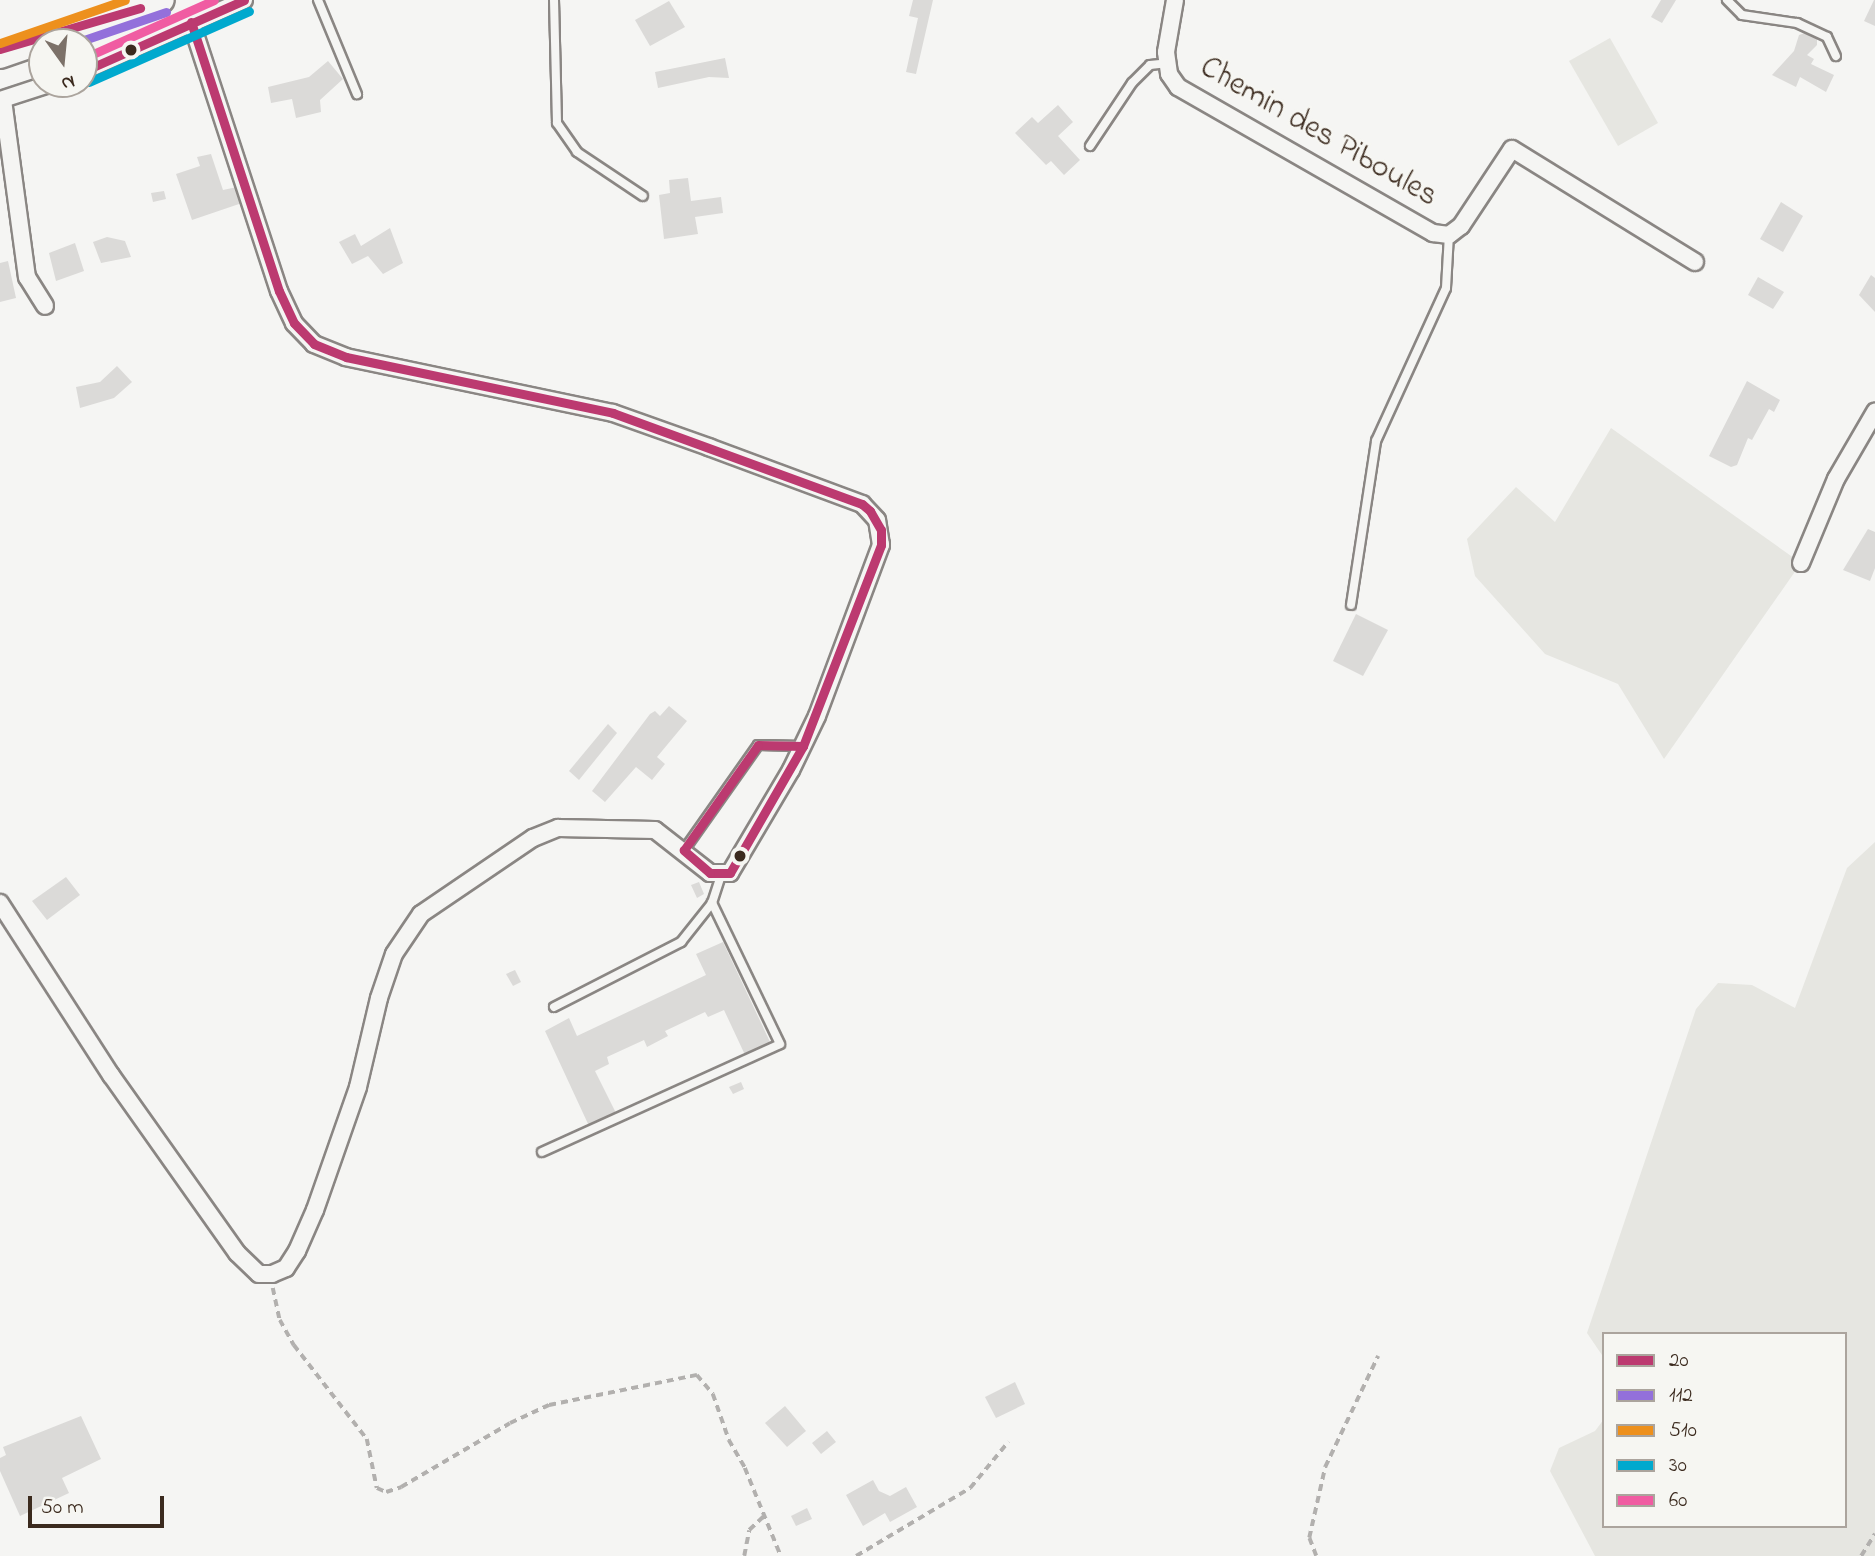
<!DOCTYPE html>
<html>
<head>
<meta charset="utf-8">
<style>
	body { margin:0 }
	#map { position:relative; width:1875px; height:1556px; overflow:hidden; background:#f5f5f3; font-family:"Indie Flower",sans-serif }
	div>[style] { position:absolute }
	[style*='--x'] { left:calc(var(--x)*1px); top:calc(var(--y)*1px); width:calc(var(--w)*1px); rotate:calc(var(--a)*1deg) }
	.green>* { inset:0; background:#e6e6e1 }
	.building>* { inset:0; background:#dbdad8 }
	.path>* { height:3.5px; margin-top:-1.75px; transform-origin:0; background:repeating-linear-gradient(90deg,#b2b0ae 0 7px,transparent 0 12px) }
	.roads { filter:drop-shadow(2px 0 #8a8683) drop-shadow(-2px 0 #8a8683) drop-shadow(0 2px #8a8683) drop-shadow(0 -2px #8a8683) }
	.service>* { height:8px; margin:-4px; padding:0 4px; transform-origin:4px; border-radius:4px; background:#f5f5f3 }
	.minor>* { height:16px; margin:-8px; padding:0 8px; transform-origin:8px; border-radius:8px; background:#f5f5f3 }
	.primary>* { height:24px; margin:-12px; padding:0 12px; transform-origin:12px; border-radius:12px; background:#f5f5f3 }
	.bus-1>* { height:9px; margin:-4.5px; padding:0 4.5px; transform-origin:4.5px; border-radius:4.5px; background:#bc3a70 }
	.bus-2>* { height:9px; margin:-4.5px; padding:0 4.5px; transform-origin:4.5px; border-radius:4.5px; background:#9370db }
	.bus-3>* { height:9px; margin:-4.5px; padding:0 4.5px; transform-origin:4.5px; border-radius:4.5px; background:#ed901d }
	.bus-4>* { height:9px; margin:-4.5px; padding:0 4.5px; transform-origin:4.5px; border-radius:4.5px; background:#00a9ce }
	.bus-5>* { height:9px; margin:-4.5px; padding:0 4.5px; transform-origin:4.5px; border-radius:4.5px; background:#f05ca2 }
	.dots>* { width:19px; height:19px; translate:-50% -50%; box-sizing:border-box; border:4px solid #f6f6f2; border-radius:50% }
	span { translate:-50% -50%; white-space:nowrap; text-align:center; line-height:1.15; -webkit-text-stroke:5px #f6f6f2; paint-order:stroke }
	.street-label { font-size:32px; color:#3b2a1e }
	.legend { position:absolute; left:1602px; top:1332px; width:245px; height:196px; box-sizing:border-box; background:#f6f6f2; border:2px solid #aba49d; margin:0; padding:9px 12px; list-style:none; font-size:21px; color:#3b2a1e }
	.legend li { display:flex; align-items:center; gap:14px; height:35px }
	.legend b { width:35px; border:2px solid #aba49d }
	.north { position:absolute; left:28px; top:28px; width:70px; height:70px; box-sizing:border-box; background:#f6f6f2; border:2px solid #aba49d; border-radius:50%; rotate:165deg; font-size:19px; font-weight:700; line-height:28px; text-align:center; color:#3b2a1e }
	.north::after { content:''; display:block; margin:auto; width:24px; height:32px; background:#7c7169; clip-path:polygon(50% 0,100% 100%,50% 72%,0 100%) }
	.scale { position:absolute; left:28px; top:1496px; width:136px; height:32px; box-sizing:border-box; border:4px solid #3b2a1e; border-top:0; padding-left:9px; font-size:21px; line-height:24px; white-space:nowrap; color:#3b2a1e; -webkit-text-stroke:5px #f6f6f2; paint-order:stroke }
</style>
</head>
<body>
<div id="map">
	<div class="green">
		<div style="clip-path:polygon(1610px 38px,1658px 123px,1618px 146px,1569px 61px)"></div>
		<div style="clip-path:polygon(1611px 428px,1801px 563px,1664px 759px,1618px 684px,1545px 654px,1475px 576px,1467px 539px,1516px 487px,1555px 522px)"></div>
		<div style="clip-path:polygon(1875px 842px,1875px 1556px,1595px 1556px,1550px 1471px,1559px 1448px,1595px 1431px,1604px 1419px,1604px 1526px,1845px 1526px,1845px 1334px,1604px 1334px,1604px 1358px,1587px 1333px,1696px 1009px,1718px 983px,1752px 985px,1795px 1008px,1847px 868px)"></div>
	</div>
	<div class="building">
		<div style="clip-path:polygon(913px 0,933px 0,916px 74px,906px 72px,918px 18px,909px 16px)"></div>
		<div style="clip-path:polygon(1661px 0,1676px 0,1662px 23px,1651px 17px)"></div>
		<div style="clip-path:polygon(1874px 0,1875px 0,1875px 26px,1864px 21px)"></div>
		<div style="clip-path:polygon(669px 1px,685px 27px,650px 46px,635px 20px)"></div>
		<div style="clip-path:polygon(1811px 31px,1817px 33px,1817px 45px,1807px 55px,1814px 59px,1811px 64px,1834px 75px,1826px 92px,1800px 77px,1796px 87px,1772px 75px,1794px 51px,1799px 35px)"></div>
		<div style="clip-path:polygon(725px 58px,729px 78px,709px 77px,658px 88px,655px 72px)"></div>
		<div style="clip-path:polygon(328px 61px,343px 79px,320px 100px,321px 112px,296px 118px,292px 99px,271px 103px,268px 87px,309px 77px)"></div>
		<div style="clip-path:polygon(1058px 105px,1073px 122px,1058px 136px,1080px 160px,1064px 175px,1051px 161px,1046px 165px,1015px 133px,1032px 117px,1038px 123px)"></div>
		<div style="clip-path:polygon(211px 154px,223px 190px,237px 187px,242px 203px,192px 220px,176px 174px,200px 166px,197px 157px)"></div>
		<div style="clip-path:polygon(688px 178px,691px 201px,721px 197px,723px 213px,695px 217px,698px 234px,664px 239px,659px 195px,670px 193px,669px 180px)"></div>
		<div style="clip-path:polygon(164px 191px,166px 199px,153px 202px,151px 193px)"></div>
		<div style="clip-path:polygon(1781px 202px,1803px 216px,1783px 252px,1760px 239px)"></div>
		<div style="clip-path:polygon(390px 228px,403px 263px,383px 274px,368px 256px,352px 264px,339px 242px,355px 234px,361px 246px)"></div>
		<div style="clip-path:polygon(107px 237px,125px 241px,131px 257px,101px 263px,93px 242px)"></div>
		<div style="clip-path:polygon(75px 243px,84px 271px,56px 281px,49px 253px)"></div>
		<div style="clip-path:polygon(8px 261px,16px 298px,0 302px,0 263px)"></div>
		<div style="clip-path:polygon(1871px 275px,1875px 278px,1875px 312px,1859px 295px)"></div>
		<div style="clip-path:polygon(1758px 277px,1784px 292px,1773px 309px,1748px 295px)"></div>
		<div style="clip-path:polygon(117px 366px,132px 382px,114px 398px,80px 408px,76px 387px,100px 382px)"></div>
		<div style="clip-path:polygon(1747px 381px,1780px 400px,1774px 412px,1769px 409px,1752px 440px,1748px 438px,1737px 465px,1731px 467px,1709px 456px)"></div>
		<div style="clip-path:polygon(1868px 529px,1875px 532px,1875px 568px,1870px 581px,1843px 570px)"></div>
		<div style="clip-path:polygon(1356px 614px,1388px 630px,1363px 676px,1333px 661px)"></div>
		<div style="clip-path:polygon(669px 706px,687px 721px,657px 757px,665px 764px,652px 780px,636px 767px,605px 802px,592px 791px,650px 714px,655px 711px,660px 716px)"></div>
		<div style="clip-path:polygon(608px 724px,617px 733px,579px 780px,569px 771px)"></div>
		<div style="clip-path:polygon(66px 877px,80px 895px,47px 920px,32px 901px)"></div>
		<div style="clip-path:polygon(699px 882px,704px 894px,697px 898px,691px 885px)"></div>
		<div style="clip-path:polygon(723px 942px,771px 1044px,746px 1057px,724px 1010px,708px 1017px,705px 1012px,665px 1031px,668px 1036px,647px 1047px,644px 1040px,607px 1057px,609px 1064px,595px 1071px,616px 1113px,589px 1126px,545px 1031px,569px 1018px,577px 1036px,706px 975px,696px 954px)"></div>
		<div style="clip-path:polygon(515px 970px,521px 982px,513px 986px,506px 974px)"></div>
		<div style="clip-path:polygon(741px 1082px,744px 1089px,733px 1094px,729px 1087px)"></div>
		<div style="clip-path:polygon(1015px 1382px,1025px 1404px,996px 1418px,985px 1397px)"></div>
		<div style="clip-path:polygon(785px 1406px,806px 1431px,787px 1447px,765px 1423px)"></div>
		<div style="clip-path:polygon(81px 1416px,101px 1459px,62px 1478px,69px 1493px,20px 1516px,0 1471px,0 1458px,6px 1455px,3px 1447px)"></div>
		<div style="clip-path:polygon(827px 1431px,836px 1442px,821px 1454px,812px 1443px)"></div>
		<div style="clip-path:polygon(873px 1480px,879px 1491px,890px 1496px,906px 1487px,917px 1507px,890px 1522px,885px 1513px,863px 1526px,846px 1495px)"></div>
		<div style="clip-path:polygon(807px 1508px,812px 1519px,796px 1526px,791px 1516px)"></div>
	</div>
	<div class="path">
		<div style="--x:273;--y:1288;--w:33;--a:78"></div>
		<div style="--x:280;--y:1320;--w:29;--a:61"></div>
		<div style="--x:294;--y:1345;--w:119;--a:52.2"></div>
		<div style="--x:367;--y:1439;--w:50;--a:78.5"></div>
		<div style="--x:377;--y:1488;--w:10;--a:24"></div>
		<div style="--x:386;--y:1492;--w:16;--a:-18"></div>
		<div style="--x:401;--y:1487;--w:126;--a:-30.4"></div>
		<div style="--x:510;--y:1423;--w:43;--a:-24.8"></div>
		<div style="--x:549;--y:1405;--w:151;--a:-11.5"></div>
		<div style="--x:697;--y:1375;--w:25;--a:50"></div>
		<div style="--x:713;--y:1394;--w:49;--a:70.8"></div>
		<div style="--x:729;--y:1440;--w:32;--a:60"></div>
		<div style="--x:745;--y:1468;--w:95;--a:67.8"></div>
		<div style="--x:744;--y:1556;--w:26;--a:-79"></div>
		<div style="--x:749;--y:1530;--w:23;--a:-43"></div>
		<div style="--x:856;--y:1556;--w:133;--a:-30.8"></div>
		<div style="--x:970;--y:1488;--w:60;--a:-50.4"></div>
		<div style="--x:1316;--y:1556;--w:19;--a:-111"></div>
		<div style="--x:1309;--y:1538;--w:73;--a:-77.3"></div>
		<div style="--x:1325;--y:1467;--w:123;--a:-64.5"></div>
		<div style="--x:1861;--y:1556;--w:26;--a:-58"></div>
	</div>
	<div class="roads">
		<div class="service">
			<div style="--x:318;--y:0;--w:102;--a:67.5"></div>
			<div style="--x:554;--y:0;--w:123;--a:88.6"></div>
			<div style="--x:557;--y:123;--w:35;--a:55"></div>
			<div style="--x:577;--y:152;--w:79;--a:33.7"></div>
			<div style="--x:1727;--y:0;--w:21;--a:45"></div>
			<div style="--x:1742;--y:15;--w:56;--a:8.3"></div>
			<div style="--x:1797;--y:23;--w:33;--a:25"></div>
			<div style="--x:1827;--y:37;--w:21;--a:65"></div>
			<div style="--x:1090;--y:146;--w:76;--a:-56.3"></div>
			<div style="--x:1132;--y:83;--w:25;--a:-45"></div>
			<div style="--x:1150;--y:65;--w:18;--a:-6"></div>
			<div style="--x:1351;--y:605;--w:166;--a:-81.3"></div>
			<div style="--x:1376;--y:441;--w:168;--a:-65.4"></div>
			<div style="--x:1446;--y:288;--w:53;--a:-86.8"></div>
			<div style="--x:684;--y:850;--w:128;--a:-54.8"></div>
			<div style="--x:758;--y:745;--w:45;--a:1.3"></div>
			<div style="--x:554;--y:1007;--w:143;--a:-27.1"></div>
			<div style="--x:681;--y:942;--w:50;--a:-51.5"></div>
			<div style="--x:712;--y:903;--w:28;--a:-72"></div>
			<div style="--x:542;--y:1152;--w:261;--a:-24.4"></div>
			<div style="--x:780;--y:1044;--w:157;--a:-115.7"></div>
		</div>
		<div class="minor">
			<div style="--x:1175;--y:0;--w:53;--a:99.8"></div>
			<div style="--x:1166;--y:52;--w:22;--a:82"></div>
			<div style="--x:1169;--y:74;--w:16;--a:55"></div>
			<div style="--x:1178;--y:87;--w:294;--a:29.8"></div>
			<div style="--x:1433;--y:233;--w:16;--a:7"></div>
			<div style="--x:1449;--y:235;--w:15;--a:-37"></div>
			<div style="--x:1461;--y:226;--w:92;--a:-56.5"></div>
			<div style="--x:1512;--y:149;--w:215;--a:31.7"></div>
			<div style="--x:84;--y:71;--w:175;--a:-23.9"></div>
			<div style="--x:0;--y:100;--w:52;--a:-18.1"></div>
			<div style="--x:3;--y:100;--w:179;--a:82.3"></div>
			<div style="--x:27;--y:277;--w:34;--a:58"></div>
			<div style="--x:1801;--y:563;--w:91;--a:-67.4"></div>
			<div style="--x:1836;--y:479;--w:78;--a:-59.8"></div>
			<div style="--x:0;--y:903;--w:205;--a:57.2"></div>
			<div style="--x:111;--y:1075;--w:218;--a:54.7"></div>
			<div style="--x:237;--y:1253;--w:30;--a:44"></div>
			<div style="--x:259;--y:1274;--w:13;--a:0"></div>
			<div style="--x:272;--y:1274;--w:15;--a:-23"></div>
			<div style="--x:286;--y:1268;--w:20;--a:-57"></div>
			<div style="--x:297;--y:1251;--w:45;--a:-66.3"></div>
			<div style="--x:315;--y:1210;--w:130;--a:-70.7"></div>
			<div style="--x:358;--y:1087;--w:91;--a:-76.7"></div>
			<div style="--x:379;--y:998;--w:46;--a:-71.2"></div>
			<div style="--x:394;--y:954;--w:48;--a:-56"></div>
			<div style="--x:421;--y:914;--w:135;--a:-34.2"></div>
			<div style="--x:533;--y:838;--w:27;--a:-22"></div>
			<div style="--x:558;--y:828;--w:97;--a:1.2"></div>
			<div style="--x:655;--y:830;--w:70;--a:38"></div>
			<div style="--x:710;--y:873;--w:20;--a:0"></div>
			<div style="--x:730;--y:873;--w:120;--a:-59.4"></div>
			<div style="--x:791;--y:770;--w:60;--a:-64.3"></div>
			<div style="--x:817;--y:716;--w:183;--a:-69.5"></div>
			<div style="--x:881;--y:545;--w:25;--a:-99"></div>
			<div style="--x:877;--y:520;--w:22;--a:-133"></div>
			<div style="--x:862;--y:504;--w:163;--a:-159.6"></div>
			<div style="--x:709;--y:447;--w:102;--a:-160.5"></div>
			<div style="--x:613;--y:413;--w:273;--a:-168.2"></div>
			<div style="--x:346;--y:357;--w:35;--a:-158"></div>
			<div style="--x:314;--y:344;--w:29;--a:-134"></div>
			<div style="--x:294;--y:323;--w:35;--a:-115"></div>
			<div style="--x:279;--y:291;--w:283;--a:-108.1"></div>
		</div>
		<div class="primary">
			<div style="--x:0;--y:56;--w:171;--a:-19.1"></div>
		</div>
	</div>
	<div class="bus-1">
		<div style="--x:191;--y:22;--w:283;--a:71.9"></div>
		<div style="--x:279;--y:291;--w:35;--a:65"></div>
		<div style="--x:294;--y:323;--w:29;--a:46"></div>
		<div style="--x:314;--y:344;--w:35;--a:22"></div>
		<div style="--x:346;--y:357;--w:273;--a:11.8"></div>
		<div style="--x:613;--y:413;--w:265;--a:20.1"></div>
		<div style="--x:862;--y:504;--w:11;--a:41"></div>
		<div style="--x:870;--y:511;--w:22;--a:60"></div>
		<div style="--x:881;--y:530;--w:15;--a:90"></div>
		<div style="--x:881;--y:545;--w:216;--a:111.2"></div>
		<div style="--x:0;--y:49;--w:146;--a:-16.3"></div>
		<div style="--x:84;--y:71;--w:175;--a:-23.9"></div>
		<div style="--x:758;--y:745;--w:45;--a:1.3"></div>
		<div style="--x:803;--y:746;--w:146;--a:119.9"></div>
		<div style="--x:730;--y:873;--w:20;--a:180"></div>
		<div style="--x:710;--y:873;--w:35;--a:-139"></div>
		<div style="--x:684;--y:850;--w:128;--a:-54.8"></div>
	</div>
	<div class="bus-2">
		<div style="--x:78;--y:42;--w:93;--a:-18.8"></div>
	</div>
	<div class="bus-3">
		<div style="--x:0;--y:43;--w:132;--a:-19"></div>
	</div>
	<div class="bus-4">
		<div style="--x:89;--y:82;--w:175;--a:-23.9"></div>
	</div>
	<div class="bus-5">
		<div style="--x:84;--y:58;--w:142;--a:-24"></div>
	</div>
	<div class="dots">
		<div style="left:131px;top:50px;background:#3b2a1e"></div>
		<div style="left:740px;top:856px;background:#3b2a1e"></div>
	</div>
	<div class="street-label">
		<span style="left:1318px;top:133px;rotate:30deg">Chemin des Piboules</span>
	</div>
	<ul class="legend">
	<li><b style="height:9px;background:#bc3a70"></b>20</li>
	<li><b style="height:9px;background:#9370db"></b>112</li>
	<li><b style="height:9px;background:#ed901d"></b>510</li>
	<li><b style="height:9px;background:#00a9ce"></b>30</li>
	<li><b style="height:9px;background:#f05ca2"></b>60</li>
	</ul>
	<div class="north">N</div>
	<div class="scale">50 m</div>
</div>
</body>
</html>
